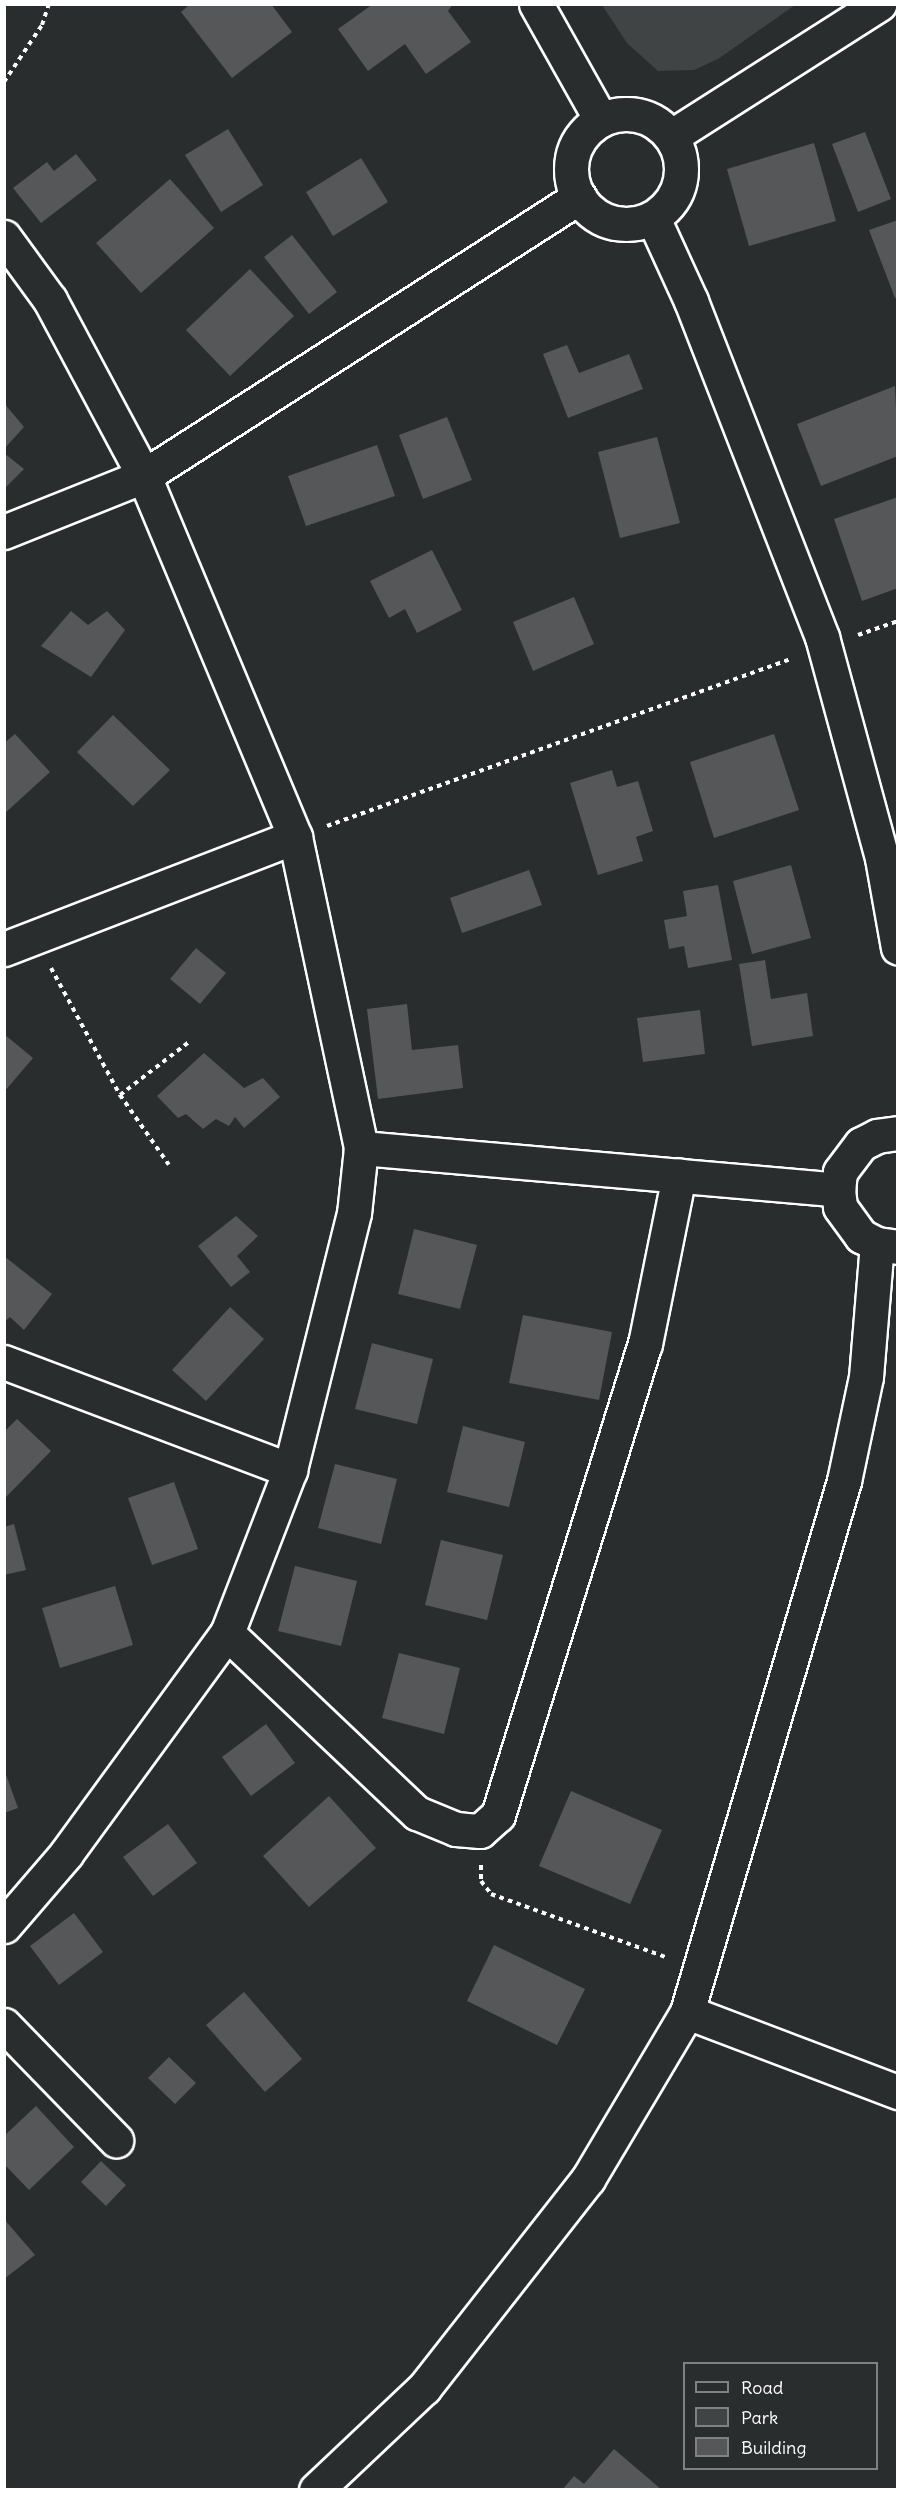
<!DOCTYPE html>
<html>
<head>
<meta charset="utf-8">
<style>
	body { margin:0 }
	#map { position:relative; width:902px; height:2494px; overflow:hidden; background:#2a2d2e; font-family:Delius,sans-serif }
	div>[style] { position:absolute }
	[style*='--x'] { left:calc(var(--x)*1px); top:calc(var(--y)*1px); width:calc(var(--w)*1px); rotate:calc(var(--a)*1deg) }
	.green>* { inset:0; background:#414445 }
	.building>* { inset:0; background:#555758 }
	.path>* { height:4px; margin-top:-2px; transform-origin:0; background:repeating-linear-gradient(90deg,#fff 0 4.5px,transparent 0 9px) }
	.roads { filter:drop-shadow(2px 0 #fff) drop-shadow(-2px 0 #fff) drop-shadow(0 2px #fff) drop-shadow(0 -2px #fff) }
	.street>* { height:33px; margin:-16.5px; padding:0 16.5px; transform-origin:16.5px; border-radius:16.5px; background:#2a2d2e }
	.street>.ring { margin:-16.5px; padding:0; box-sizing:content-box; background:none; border:33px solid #2a2d2e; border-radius:50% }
	span { translate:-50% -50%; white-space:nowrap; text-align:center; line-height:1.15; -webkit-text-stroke:5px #2a2d2e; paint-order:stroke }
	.frame { position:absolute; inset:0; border:6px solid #fff; pointer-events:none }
	.legend { position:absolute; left:683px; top:2362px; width:195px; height:108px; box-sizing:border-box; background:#2a2d2e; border:2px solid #7f8182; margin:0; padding:8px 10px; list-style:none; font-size:18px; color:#fff }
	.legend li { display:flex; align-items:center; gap:12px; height:30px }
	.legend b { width:30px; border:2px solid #7f8182 }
</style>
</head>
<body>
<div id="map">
	<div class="green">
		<div style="clip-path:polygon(602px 5px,795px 5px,718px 59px,694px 70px,658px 71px,627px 43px)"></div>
	</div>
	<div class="building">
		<div style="clip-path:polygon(190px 4px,271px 4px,292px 32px,232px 78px,181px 12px)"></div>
		<div style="clip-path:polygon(373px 4px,453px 4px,448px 11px,471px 42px,426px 74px,405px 44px,368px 71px,338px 29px)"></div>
		<div style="clip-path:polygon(228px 129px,263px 185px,221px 212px,185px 155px)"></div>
		<div style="clip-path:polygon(865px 132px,891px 199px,858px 212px,832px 144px)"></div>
		<div style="clip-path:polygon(814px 143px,836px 221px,749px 246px,727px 169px)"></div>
		<div style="clip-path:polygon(76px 154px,97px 180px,41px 223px,13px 188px,47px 162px,54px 171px)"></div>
		<div style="clip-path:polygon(361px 158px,388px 202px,333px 236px,306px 192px)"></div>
		<div style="clip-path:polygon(170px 179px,214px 228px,141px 293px,96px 243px)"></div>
		<div style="clip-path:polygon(898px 220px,898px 297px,895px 298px,869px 230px)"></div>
		<div style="clip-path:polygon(292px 235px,337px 292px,309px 314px,264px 257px)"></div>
		<div style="clip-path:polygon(250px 269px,294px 316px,230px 376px,186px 330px)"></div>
		<div style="clip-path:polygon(567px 345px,579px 373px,629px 354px,643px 389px,568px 418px,543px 354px)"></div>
		<div style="clip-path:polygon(895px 386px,898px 456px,821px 486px,797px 424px)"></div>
		<div style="clip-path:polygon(4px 403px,24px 427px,4px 449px)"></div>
		<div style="clip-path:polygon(447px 417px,472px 480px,423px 499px,399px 435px)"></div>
		<div style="clip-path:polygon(657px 437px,680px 523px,620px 538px,598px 452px)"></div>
		<div style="clip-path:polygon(377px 445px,395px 496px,306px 526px,288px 476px)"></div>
		<div style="clip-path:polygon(4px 453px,24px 469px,4px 489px)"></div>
		<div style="clip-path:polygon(898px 497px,898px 588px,862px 601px,834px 519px)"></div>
		<div style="clip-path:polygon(432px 550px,462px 610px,417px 633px,405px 609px,389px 618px,370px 581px)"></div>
		<div style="clip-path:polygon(574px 597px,594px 644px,533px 671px,513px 622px)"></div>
		<div style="clip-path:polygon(71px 611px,88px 625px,107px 611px,125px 630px,91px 677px,41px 646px)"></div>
		<div style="clip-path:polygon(113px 715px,170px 770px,133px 806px,77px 752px)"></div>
		<div style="clip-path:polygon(15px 734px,50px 772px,4px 814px,4px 743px)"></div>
		<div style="clip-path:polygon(774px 734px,799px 810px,714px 838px,690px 762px)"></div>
		<div style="clip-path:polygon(612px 770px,617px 787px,638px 781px,653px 831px,636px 837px,643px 861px,598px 875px,570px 783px)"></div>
		<div style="clip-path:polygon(791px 865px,811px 938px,752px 954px,733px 881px)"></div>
		<div style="clip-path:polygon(529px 870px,542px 905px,462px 933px,450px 898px)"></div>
		<div style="clip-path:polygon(718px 885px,732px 960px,688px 968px,684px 946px,669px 949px,664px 920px,687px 916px,683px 891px)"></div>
		<div style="clip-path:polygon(196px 948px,226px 973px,200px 1004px,170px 979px)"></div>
		<div style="clip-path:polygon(765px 960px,771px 999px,807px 993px,813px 1036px,752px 1046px,739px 964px)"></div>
		<div style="clip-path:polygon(407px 1004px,412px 1050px,458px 1045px,463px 1088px,378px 1099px,367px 1009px)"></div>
		<div style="clip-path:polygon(700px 1010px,705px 1054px,643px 1062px,637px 1018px)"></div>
		<div style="clip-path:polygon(4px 1034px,33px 1058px,4px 1092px)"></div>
		<div style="clip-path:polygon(204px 1053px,244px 1088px,263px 1078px,280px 1097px,244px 1128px,235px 1117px,229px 1126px,216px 1119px,203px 1129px,186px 1114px,178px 1118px,157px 1096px)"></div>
		<div style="clip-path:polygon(236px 1216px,258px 1236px,237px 1256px,250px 1272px,231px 1287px,198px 1246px)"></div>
		<div style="clip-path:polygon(414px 1229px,477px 1245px,460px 1309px,398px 1294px)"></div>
		<div style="clip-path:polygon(4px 1256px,52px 1294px,24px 1330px,10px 1317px,4px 1322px)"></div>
		<div style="clip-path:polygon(230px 1307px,264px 1339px,206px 1401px,172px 1370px)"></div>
		<div style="clip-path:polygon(523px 1315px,612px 1332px,599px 1400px,509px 1383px)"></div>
		<div style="clip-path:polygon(372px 1343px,433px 1359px,417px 1424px,355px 1409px)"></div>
		<div style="clip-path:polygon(17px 1419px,51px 1451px,6px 1497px,4px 1432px)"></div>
		<div style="clip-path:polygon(463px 1426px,525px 1442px,509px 1507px,447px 1492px)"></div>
		<div style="clip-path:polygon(335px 1464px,397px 1479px,381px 1544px,318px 1528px)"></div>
		<div style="clip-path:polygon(174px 1482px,198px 1549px,152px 1565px,128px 1498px)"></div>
		<div style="clip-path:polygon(14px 1524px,26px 1570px,4px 1575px,4px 1527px)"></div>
		<div style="clip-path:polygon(441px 1540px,503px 1555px,487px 1620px,425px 1605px)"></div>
		<div style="clip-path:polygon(295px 1566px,357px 1581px,341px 1646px,278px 1631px)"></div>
		<div style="clip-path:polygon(115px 1586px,133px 1645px,60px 1668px,42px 1608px)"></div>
		<div style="clip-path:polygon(399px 1653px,460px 1668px,444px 1734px,382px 1718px)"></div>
		<div style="clip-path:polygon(266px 1724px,295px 1763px,251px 1796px,222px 1757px)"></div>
		<div style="clip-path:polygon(4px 1769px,18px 1808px,4px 1813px)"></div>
		<div style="clip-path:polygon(571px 1791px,662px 1830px,630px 1904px,539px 1866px)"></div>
		<div style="clip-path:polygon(329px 1796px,376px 1848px,309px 1907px,263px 1856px)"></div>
		<div style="clip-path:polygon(168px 1824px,197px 1863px,153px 1896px,123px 1857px)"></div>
		<div style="clip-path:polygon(74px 1913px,103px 1952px,59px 1985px,30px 1946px)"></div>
		<div style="clip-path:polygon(494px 1945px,585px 1989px,557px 2045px,467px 2001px)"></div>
		<div style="clip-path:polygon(244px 1992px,302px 2059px,265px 2092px,206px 2025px)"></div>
		<div style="clip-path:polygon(169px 2057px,196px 2083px,175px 2104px,148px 2078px)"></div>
		<div style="clip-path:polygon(36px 2106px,74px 2147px,29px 2190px,4px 2164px,4px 2136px)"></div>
		<div style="clip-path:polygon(101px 2161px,126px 2185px,106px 2206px,81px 2182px)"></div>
		<div style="clip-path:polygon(4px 2219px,35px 2255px,4px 2279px)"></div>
		<div style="clip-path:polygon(614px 2449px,662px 2490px,562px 2490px,574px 2476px,584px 2484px)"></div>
	</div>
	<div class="path">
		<div style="--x:4;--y:82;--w:69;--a:-56.3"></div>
		<div style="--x:42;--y:25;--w:22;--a:-72"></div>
		<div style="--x:858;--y:635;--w:42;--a:-19.3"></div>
		<div style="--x:327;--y:826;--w:494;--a:-19.8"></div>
		<div style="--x:51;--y:968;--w:145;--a:61.5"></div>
		<div style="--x:120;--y:1095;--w:85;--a:55"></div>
		<div style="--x:120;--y:1095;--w:88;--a:-37.6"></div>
		<div style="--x:481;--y:1865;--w:16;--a:90"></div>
		<div style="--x:481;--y:1881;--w:16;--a:52"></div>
		<div style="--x:491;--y:1894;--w:188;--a:19.9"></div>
	</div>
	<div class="roads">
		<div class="street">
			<div style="--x:536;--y:4;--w:133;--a:60.7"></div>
			<div class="ring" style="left:571px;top:114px;width:77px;height:77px"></div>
			<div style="--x:672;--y:136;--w:246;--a:-32.5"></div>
			<div style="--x:653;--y:218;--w:91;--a:65.4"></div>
			<div style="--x:691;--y:301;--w:361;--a:68.7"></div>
			<div style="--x:822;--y:637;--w:229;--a:74.8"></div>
			<div style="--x:882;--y:858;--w:91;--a:79.9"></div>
			<div style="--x:4;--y:237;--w:78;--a:53.9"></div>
			<div style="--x:50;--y:300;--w:200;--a:61.9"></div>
			<div style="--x:144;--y:476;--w:391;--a:67.3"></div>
			<div style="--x:295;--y:837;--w:318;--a:78"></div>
			<div style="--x:361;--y:1148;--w:65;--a:96.1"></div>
			<div style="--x:354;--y:1213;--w:265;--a:104"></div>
			<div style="--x:290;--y:1470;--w:175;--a:111.1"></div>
			<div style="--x:227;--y:1633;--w:273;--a:126.1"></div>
			<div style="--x:66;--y:1854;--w:95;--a:130.7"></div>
			<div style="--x:4;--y:532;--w:151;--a:-21.8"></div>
			<div style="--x:144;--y:476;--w:517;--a:-32.68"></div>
			<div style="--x:4;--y:949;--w:312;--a:-21.1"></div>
			<div style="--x:898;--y:1133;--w:21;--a:172"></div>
			<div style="--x:877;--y:1136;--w:18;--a:153"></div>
			<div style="--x:861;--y:1144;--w:35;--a:127"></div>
			<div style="--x:840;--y:1172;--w:18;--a:96"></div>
			<div style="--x:838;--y:1190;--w:17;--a:83"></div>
			<div style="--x:840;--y:1207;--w:36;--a:54"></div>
			<div style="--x:861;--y:1236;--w:18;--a:27"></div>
			<div style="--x:877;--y:1244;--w:21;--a:8"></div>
			<div style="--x:361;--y:1148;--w:479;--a:5"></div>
			<div style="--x:4;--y:1362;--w:306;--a:20.7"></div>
			<div style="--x:227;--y:1633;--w:262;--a:43.5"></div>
			<div style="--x:417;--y:1813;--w:42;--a:22.3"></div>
			<div style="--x:456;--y:1829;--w:24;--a:5"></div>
			<div style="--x:480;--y:1831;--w:24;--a:-42"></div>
			<div style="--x:498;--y:1815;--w:493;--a:-72.7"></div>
			<div style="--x:645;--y:1344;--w:172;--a:-78.6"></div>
			<div style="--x:687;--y:2012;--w:226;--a:20.8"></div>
			<div style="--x:4;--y:2025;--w:161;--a:45.8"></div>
			<div style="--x:316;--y:2490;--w:149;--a:-43.4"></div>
			<div style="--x:424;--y:2388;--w:266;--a:-51.9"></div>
			<div style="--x:588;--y:2179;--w:194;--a:-59.3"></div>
			<div style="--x:687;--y:2012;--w:554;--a:-73.53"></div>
			<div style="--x:844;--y:1481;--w:106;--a:-78.1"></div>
			<div style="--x:866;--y:1377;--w:133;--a:-85.3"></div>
		</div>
	</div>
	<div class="frame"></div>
	<ul class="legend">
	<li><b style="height:8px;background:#2a2d2e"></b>Road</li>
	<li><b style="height:16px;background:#414445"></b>Park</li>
	<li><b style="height:16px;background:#555758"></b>Building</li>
	</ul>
</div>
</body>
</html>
